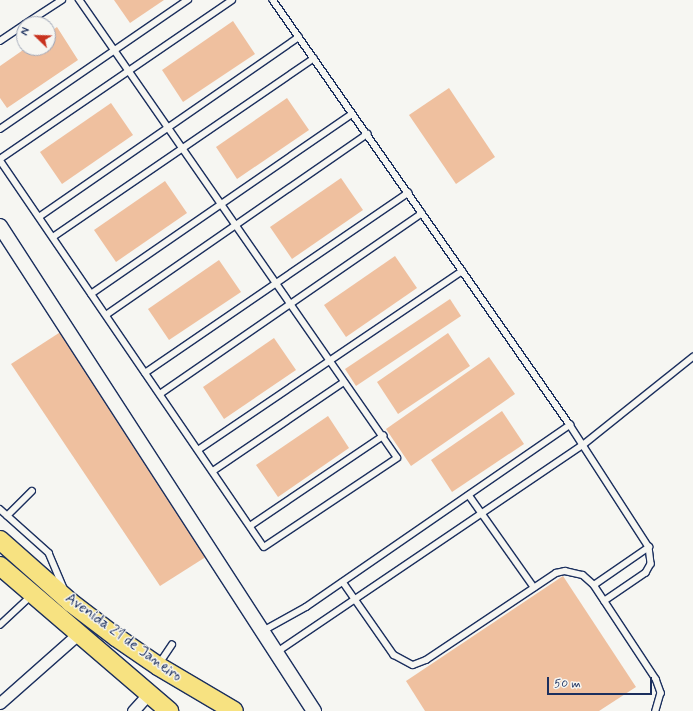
<!DOCTYPE html>
<html>
<head>
<meta charset="utf-8">
<style>
	body { margin:0 }
	#map { position:relative; width:693px; height:711px; overflow:hidden; background:#f6f6f2; font-family:Mynerve,sans-serif }
	div>[style] { position:absolute }
	[style*='--x'] { left:calc(var(--x)*1px); top:calc(var(--y)*1px); width:calc(var(--w)*1px); rotate:calc(var(--a)*1deg) }
	.building>* { inset:0; background:#efc09f }
	.roads { filter:drop-shadow(1px 0 #1b2f5e) drop-shadow(-1px 0 #1b2f5e) drop-shadow(0 1px #1b2f5e) drop-shadow(0 -1px #1b2f5e) }
	.service>* { height:5.5px; margin:-2.75px; padding:0 2.75px; transform-origin:2.75px; border-radius:2.75px; background:#f6f6f2 }
	.minor>* { height:11px; margin:-5.5px; padding:0 5.5px; transform-origin:5.5px; border-radius:5.5px; background:#f6f6f2 }
	.tertiary>* { height:14px; margin:-7px; padding:0 7px; transform-origin:7px; border-radius:7px; background:#f6f6f2 }
	.primary>* { height:18px; margin:-9px; padding:0 9px; transform-origin:9px; border-radius:9px; background:#f7e281 }
	span { translate:-50% -50%; white-space:nowrap; text-align:center; line-height:1.15; -webkit-text-stroke:3px #f6f6f2; paint-order:stroke }
	.street-label { font-size:15px; color:#1b2f5e }
	.north { position:absolute; left:16px; top:16px; width:40px; height:40px; box-sizing:border-box; background:#f6f6f2; border:1px solid #9ea6b7; border-radius:50%; rotate:293deg; font-size:11px; font-weight:700; line-height:16px; text-align:center; color:#1b2f5e }
	.north::after { content:''; display:block; margin:auto; width:14px; height:18px; background:#c8321e; clip-path:polygon(50% 0,100% 100%,50% 72%,0 100%) }
	.scale { position:absolute; left:547px; top:677px; width:105px; height:18px; box-sizing:border-box; border:2px solid #1b2f5e; border-top:0; padding-left:5px; font-size:12px; line-height:14px; white-space:nowrap; color:#1b2f5e; -webkit-text-stroke:3px #f6f6f2; paint-order:stroke }
</style>
</head>
<body>
<div id="map">
	<div class="building">
		<div style="clip-path:polygon(114px 0,164px 0,130px 23px)"></div>
		<div style="clip-path:polygon(233px 21px,255px 54px,183px 102px,162px 70px)"></div>
		<div style="clip-path:polygon(57px 27px,78px 60px,7px 108px,0 98px,0 66px,26px 48px,48px 48px,48px 33px)"></div>
		<div style="clip-path:polygon(449px 88px,495px 157px,456px 184px,409px 115px)"></div>
		<div style="clip-path:polygon(287px 98px,309px 130px,237px 179px,216px 147px)"></div>
		<div style="clip-path:polygon(111px 103px,133px 135px,62px 184px,40px 152px)"></div>
		<div style="clip-path:polygon(341px 178px,363px 210px,292px 259px,270px 227px)"></div>
		<div style="clip-path:polygon(165px 181px,187px 213px,116px 262px,94px 230px)"></div>
		<div style="clip-path:polygon(395px 256px,417px 288px,346px 337px,324px 305px)"></div>
		<div style="clip-path:polygon(219px 260px,241px 292px,169px 340px,148px 309px)"></div>
		<div style="clip-path:polygon(450px 299px,461px 316px,356px 386px,345px 369px)"></div>
		<div style="clip-path:polygon(62px 331px,212px 553px,160px 586px,11px 364px)"></div>
		<div style="clip-path:polygon(448px 333px,470px 366px,398px 414px,377px 382px)"></div>
		<div style="clip-path:polygon(274px 338px,296px 370px,224px 419px,203px 387px)"></div>
		<div style="clip-path:polygon(489px 357px,515px 394px,411px 466px,386px 429px)"></div>
		<div style="clip-path:polygon(502px 411px,524px 444px,452px 492px,431px 460px)"></div>
		<div style="clip-path:polygon(328px 416px,349px 448px,278px 497px,256px 465px)"></div>
		<div style="clip-path:polygon(563px 576px,636px 687px,599px 711px,425px 711px,406px 681px)"></div>
	</div>
	<div class="roads">
		<div class="service">
			<div style="--x:273;--y:0;--w:518;--a:55.05"></div>
			<div style="--x:570;--y:425;--w:145;--a:57.1"></div>
			<div style="--x:649;--y:547;--w:17;--a:83"></div>
			<div style="--x:651;--y:564;--w:10;--a:119"></div>
			<div style="--x:646;--y:573;--w:50;--a:145.7"></div>
			<div style="--x:25;--y:24;--w:44;--a:-33"></div>
			<div style="--x:0;--y:41;--w:29;--a:-34"></div>
			<div style="--x:0;--y:129;--w:228;--a:-34.5"></div>
			<div style="--x:0;--y:159;--w:281;--a:-34.4"></div>
			<div style="--x:0;--y:160;--w:468;--a:55.7"></div>
			<div style="--x:264;--y:547;--w:160;--a:-33.8"></div>
			<div style="--x:397;--y:458;--w:558;--a:-124.77"></div>
			<div style="--x:39;--y:217;--w:316;--a:-34.7"></div>
			<div style="--x:53;--y:237;--w:316;--a:-34.4"></div>
			<div style="--x:91;--y:294;--w:317;--a:-34.6"></div>
			<div style="--x:106;--y:315;--w:318;--a:-34.7"></div>
			<div style="--x:145;--y:373;--w:319;--a:-34.4"></div>
			<div style="--x:160;--y:394;--w:318;--a:-34.6"></div>
			<div style="--x:198;--y:450;--w:319;--a:-34.1"></div>
			<div style="--x:213;--y:471;--w:158;--a:-34.2"></div>
			<div style="--x:469;--y:495;--w:113;--a:54.8"></div>
			<div style="--x:0;--y:509;--w:66;--a:41.9"></div>
			<div style="--x:49;--y:553;--w:39;--a:67"></div>
			<div style="--x:7;--y:516;--w:35;--a:-45"></div>
			<div style="--x:250;--y:526;--w:161;--a:-34.1"></div>
			<div style="--x:343;--y:582;--w:89;--a:55.1"></div>
			<div style="--x:394;--y:655;--w:21;--a:28"></div>
			<div style="--x:413;--y:665;--w:14;--a:-21"></div>
			<div style="--x:426;--y:660;--w:156;--a:-33.8"></div>
			<div style="--x:556;--y:573;--w:9;--a:-13"></div>
			<div style="--x:565;--y:571;--w:18;--a:13"></div>
			<div style="--x:583;--y:575;--w:15;--a:42"></div>
			<div style="--x:594;--y:585;--w:113;--a:56.6"></div>
			<div style="--x:656;--y:679;--w:15;--a:70"></div>
			<div style="--x:661;--y:693;--w:19;--a:106"></div>
			<div style="--x:594;--y:585;--w:67;--a:-34.6"></div>
			<div style="--x:0;--y:625;--w:42;--a:-43.1"></div>
			<div style="--x:263;--y:631;--w:49;--a:-29.2"></div>
			<div style="--x:306;--y:607;--w:321;--a:-34.6"></div>
			<div style="--x:277;--y:652;--w:369;--a:-34.1"></div>
			<div style="--x:583;--y:445;--w:141;--a:-38.7"></div>
			<div style="--x:159;--y:664;--w:23;--a:-56"></div>
		</div>
		<div class="minor">
			<div style="--x:0;--y:703;--w:104;--a:-41.5"></div>
			<div style="--x:133;--y:711;--w:24;--a:-48"></div>
		</div>
		<div class="tertiary">
			<div style="--x:0;--y:226;--w:578;--a:57.08"></div>
		</div>
		<div class="primary">
			<div style="--x:0;--y:540;--w:94;--a:41.5"></div>
			<div style="--x:70;--y:602;--w:58;--a:37.3"></div>
			<div style="--x:116;--y:637;--w:51;--a:34.6"></div>
			<div style="--x:158;--y:666;--w:88;--a:30.6"></div>
			<div style="--x:0;--y:566;--w:223;--a:40.6"></div>
		</div>
	</div>
	<div class="street-label">
		<span style="left:123px;top:638px;rotate:36deg">Avenida 21 de Janeiro</span>
	</div>
	<div class="north">N</div>
	<div class="scale">50 m</div>
</div>
</body>
</html>
